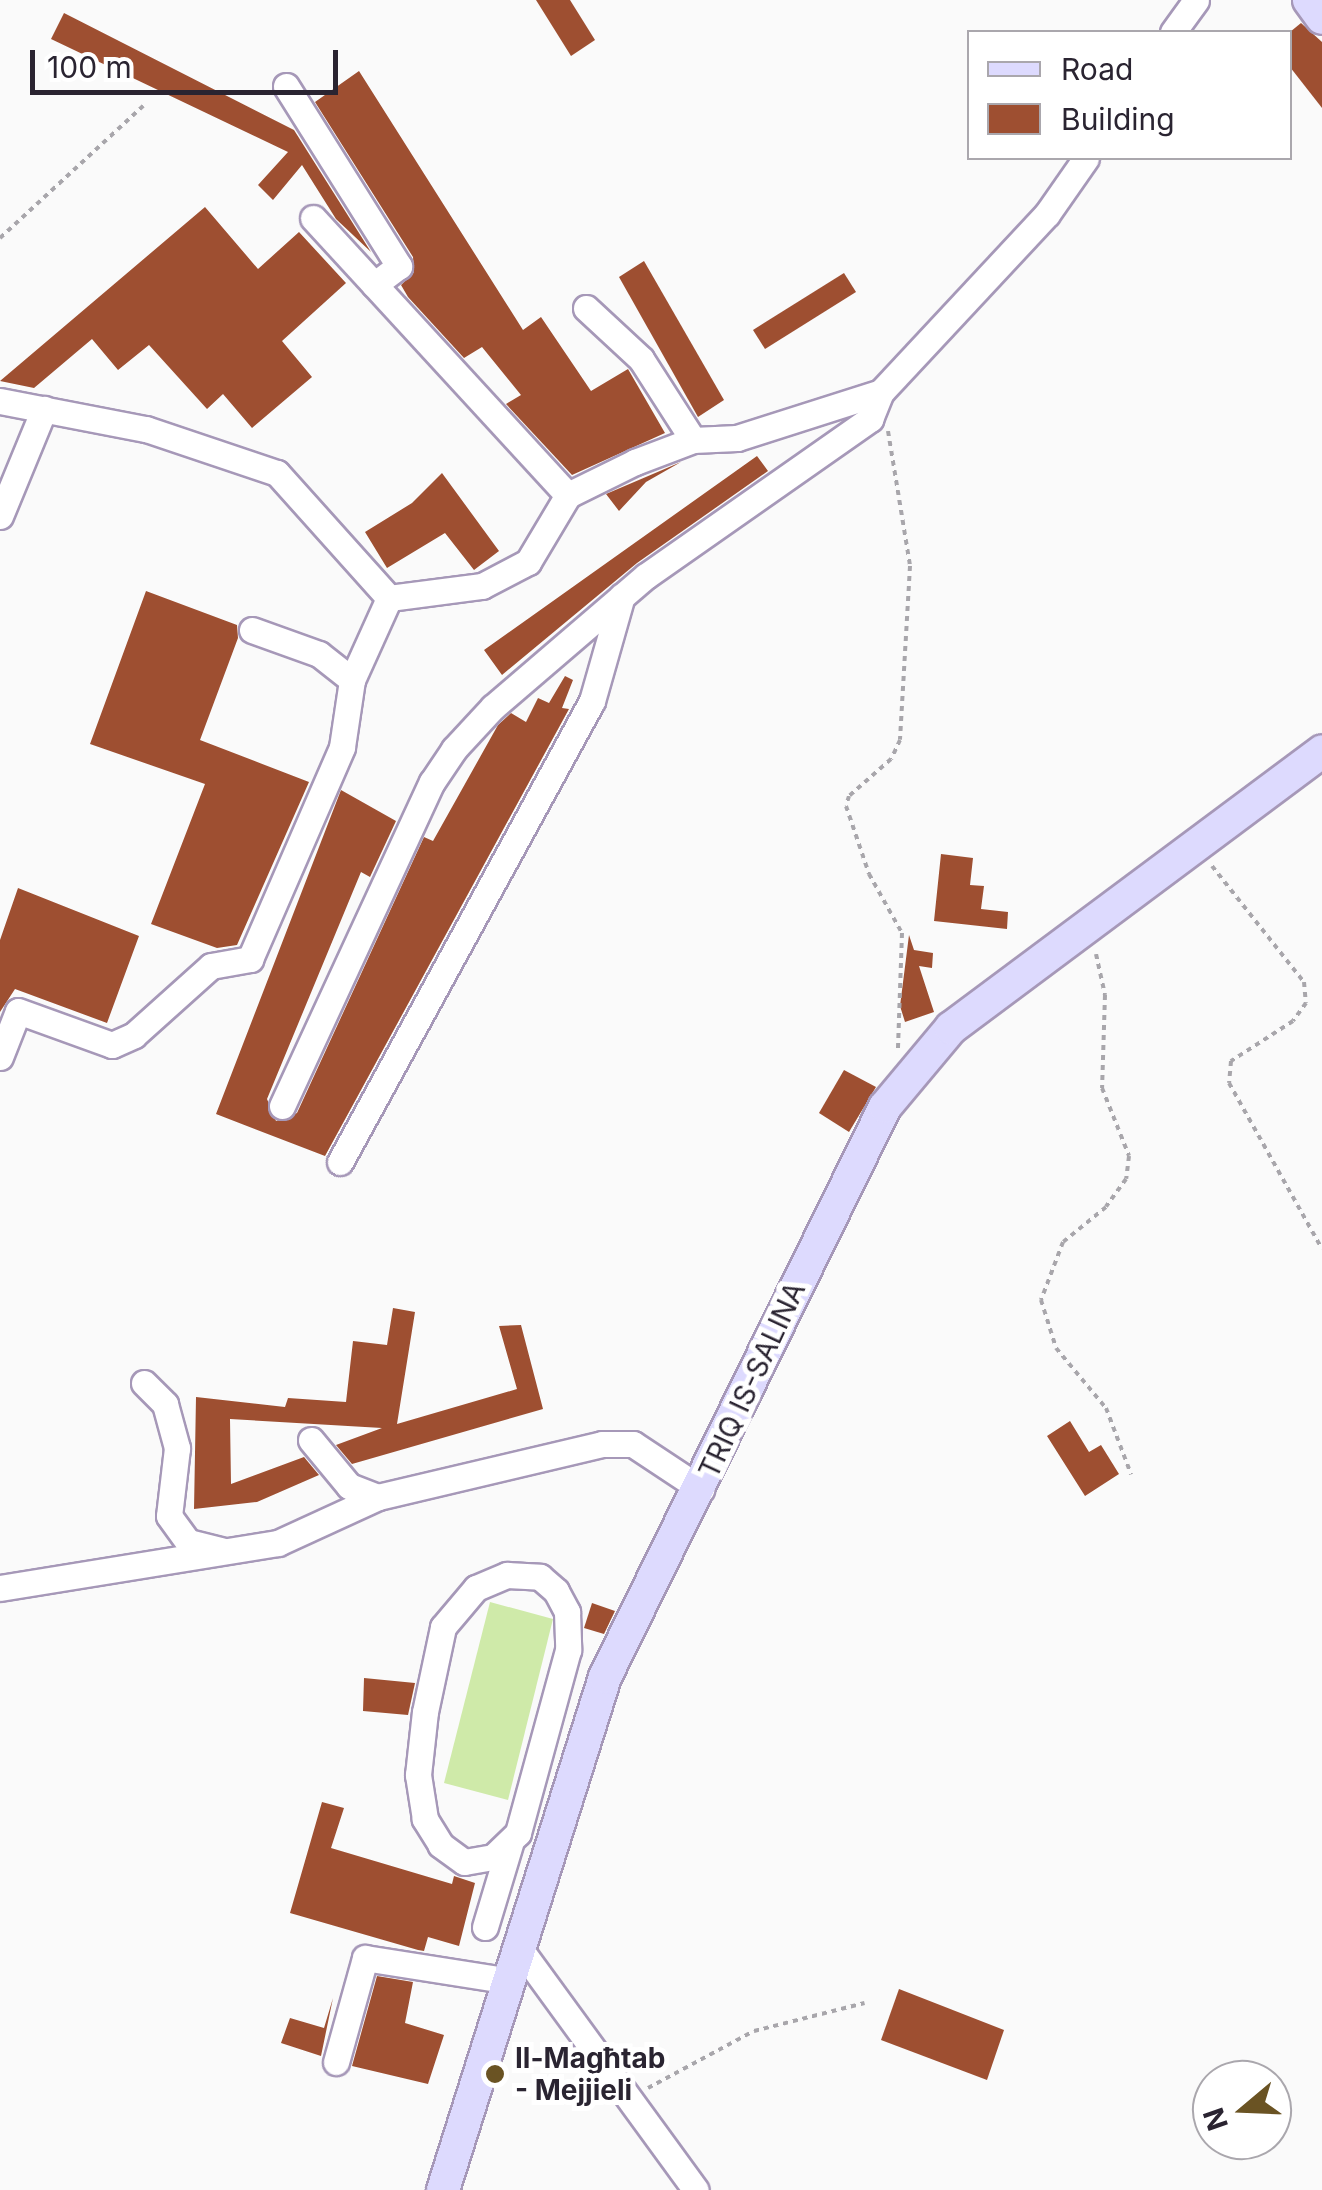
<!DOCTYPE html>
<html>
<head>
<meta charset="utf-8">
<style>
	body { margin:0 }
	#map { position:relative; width:1322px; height:2190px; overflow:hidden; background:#fafafa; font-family:Inter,sans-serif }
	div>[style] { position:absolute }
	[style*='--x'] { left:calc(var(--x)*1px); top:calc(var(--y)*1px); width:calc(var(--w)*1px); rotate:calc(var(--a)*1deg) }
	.green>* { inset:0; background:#cfeaa9 }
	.building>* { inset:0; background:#9e4f31 }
	.path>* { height:4px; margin-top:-2px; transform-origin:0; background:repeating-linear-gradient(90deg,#a8a6ab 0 5px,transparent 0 10px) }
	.roads { filter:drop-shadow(2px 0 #a698b8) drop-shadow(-2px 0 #a698b8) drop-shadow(0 2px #a698b8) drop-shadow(0 -2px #a698b8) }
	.minor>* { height:25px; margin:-12.5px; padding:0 12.5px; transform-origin:12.5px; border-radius:12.5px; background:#fff }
	.major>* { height:32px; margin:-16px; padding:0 16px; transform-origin:16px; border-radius:16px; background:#dddafe }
	.dots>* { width:28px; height:28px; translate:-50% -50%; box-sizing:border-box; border:5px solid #fff; border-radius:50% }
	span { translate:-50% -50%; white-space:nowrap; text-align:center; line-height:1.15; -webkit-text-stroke:10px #fff; paint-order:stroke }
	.street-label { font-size:28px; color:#2a2431 }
	.poi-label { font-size:28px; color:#2a2431; font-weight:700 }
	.left { translate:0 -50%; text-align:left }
	.legend { position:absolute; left:967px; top:30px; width:325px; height:130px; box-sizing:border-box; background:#fff; border:2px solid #aaa7ad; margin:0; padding:12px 18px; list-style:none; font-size:30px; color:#2a2431 }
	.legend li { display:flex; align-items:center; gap:20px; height:50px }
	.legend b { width:50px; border:2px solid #aaa7ad }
	.north { position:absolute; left:1192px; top:2060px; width:100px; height:100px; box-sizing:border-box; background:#fff; border:2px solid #aaa7ad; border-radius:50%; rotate:251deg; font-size:28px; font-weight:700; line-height:40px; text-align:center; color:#2a2431 }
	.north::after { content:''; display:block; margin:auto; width:35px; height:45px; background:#6a5323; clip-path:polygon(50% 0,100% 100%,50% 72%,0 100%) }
	.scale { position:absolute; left:30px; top:50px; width:308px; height:45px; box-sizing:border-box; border:5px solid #2a2431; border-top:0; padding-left:12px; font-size:30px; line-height:35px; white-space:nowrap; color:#2a2431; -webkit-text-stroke:8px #fff; paint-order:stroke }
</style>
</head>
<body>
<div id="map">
	<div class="green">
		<div style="clip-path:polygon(490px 1602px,553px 1619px,508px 1800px,444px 1783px)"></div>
	</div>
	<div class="building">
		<div style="clip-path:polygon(536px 0,570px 0,595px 40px,571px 56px)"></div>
		<div style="clip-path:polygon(64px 13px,294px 130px,371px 252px,336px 219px,302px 165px,273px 200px,258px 185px,288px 152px,51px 39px)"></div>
		<div style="clip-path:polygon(1301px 23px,1322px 42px,1322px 108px,1290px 67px,1290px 32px)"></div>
		<div style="clip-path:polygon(359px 71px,523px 330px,541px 317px,591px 391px,628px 369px,665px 433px,572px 475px,506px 404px,521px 395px,482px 347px,464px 358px,408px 297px,401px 285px,414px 272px,413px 257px,315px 102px)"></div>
		<div style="clip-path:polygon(205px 207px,258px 269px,299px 232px,346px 283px,282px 341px,312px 377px,252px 428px,223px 394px,207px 409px,149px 345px,118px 370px,92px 339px,34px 388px,0 381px)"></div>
		<div style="clip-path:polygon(644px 261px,724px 400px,698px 417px,619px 277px)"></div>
		<div style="clip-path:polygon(844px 273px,856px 292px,765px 349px,753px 330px)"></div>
		<div style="clip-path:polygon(757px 456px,768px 471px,637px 563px,502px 675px,484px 650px)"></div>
		<div style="clip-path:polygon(681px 462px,646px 482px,619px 511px,606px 494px)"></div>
		<div style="clip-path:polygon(442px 473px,499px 551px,474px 570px,445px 533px,387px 568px,365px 532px,412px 503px)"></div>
		<div style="clip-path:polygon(146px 591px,237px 625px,238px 638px,200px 740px,309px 782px,237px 945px,217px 948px,151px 924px,205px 784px,90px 744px)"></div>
		<div style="clip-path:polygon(565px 676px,573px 680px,562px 708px,569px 709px,325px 1156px,216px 1114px,341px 790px,396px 821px,370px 877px,361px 872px,267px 1099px,276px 1121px,297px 1113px,424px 837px,433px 841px,498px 725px,511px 713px,526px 722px,538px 698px,549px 703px)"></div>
		<div style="clip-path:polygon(941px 854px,973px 858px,970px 885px,984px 886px,981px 909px,1008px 912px,1007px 929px,934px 921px)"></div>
		<div style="clip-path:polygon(18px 888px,139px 936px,107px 1023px,15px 989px,0 1012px,0 940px)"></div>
		<div style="clip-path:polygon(909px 935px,914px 950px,933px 953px,932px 968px,919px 966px,934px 1012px,905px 1022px,900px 1006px)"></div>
		<div style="clip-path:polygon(844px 1070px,876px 1087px,849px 1132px,819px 1113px)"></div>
		<div style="clip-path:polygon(393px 1308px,415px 1312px,397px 1424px,517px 1389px,499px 1326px,521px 1325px,543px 1409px,352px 1464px,336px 1445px,382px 1428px,230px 1419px,231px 1484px,304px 1457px,319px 1475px,257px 1502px,194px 1509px,196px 1397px,285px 1407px,288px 1398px,346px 1402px,353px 1341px,387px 1345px)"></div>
		<div style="clip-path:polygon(1070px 1421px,1089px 1452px,1101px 1445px,1119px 1474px,1085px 1496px,1047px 1436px)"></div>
		<div style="clip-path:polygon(592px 1603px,615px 1611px,604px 1634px,584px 1628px)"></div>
		<div style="clip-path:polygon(364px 1678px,415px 1683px,408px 1715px,363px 1711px)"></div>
		<div style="clip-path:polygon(322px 1802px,344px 1808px,331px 1848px,452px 1884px,454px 1876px,475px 1883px,459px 1946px,428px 1937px,424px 1951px,418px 1950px,290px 1913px)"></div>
		<div style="clip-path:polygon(377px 1976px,413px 1982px,405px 2023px,444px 2035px,428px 2084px,352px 2066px)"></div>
		<div style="clip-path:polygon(899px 1989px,1004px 2030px,987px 2080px,881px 2040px)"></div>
		<div style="clip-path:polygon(333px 1998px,321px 2056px,281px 2043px,290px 2018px,324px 2028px)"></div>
	</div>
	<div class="path">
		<div style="--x:0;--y:238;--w:195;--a:-42.7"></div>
		<div style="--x:888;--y:431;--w:137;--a:80.7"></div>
		<div style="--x:910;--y:566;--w:174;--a:93.3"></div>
		<div style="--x:900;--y:740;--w:21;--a:115"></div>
		<div style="--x:891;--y:759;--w:56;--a:138.6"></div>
		<div style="--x:849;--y:796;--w:10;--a:107"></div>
		<div style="--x:846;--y:806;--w:72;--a:71.3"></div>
		<div style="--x:869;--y:874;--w:68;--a:60.8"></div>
		<div style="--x:902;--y:933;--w:117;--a:92"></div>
		<div style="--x:1212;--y:866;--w:148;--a:51.6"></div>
		<div style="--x:1304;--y:982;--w:21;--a:85"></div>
		<div style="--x:1306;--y:1003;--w:22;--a:126"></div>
		<div style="--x:1293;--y:1021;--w:74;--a:147.2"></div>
		<div style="--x:1231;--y:1061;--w:22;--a:95"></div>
		<div style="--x:1229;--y:1083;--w:190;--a:60.7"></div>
		<div style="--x:1096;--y:954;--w:42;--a:77.6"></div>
		<div style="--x:1105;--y:995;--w:93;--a:91.8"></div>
		<div style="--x:1102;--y:1088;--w:73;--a:68.3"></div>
		<div style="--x:1129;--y:1156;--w:23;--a:97"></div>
		<div style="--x:1126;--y:1179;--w:34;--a:126"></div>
		<div style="--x:1106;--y:1207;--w:55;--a:140.9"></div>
		<div style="--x:1063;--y:1242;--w:62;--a:110.8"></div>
		<div style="--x:1041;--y:1300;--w:50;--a:72.6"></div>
		<div style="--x:1056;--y:1348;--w:78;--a:50.2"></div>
		<div style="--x:1106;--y:1408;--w:71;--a:69.3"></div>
		<div style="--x:648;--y:2088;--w:120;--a:-28.3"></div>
		<div style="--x:754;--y:2031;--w:114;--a:-14.2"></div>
	</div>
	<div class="roads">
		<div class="minor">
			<div style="--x:1173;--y:32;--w:39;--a:-54"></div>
			<div style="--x:286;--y:86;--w:213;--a:57.9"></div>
			<div style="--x:399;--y:266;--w:31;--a:143"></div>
			<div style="--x:313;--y:218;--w:377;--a:47.4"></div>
			<div style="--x:586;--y:308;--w:75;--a:42.8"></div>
			<div style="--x:641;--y:359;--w:96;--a:57.3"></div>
			<div style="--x:0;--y:401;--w:149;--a:10.9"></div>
			<div style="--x:146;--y:429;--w:138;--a:18.6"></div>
			<div style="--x:277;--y:473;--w:168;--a:48.1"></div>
			<div style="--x:389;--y:598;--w:94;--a:-7.4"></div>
			<div style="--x:482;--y:586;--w:52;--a:-27.6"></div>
			<div style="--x:528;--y:562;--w:78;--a:-59.2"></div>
			<div style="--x:568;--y:495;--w:75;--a:-26.2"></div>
			<div style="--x:635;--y:462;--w:62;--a:-20.8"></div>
			<div style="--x:693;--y:440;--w:44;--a:-2.6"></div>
			<div style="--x:737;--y:438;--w:151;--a:-17.7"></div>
			<div style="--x:881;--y:392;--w:243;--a:-47"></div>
			<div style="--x:1047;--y:214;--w:68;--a:-55.1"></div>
			<div style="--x:0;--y:516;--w:116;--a:-67.6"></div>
			<div style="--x:252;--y:630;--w:71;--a:19.7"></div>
			<div style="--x:319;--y:654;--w:42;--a:38.2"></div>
			<div style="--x:0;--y:1057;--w:49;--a:-68.6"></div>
			<div style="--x:18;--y:1011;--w:100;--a:19.9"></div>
			<div style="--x:112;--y:1045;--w:24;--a:-24"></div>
			<div style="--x:134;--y:1035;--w:103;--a:-41.9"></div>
			<div style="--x:211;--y:966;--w:40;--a:-10"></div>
			<div style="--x:250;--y:959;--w:231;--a:-66.5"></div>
			<div style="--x:342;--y:747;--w:68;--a:-81.5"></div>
			<div style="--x:352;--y:680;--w:90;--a:-65.7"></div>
			<div style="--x:282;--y:1106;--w:357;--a:-65.2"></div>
			<div style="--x:432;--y:782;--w:40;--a:-56"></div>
			<div style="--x:454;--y:749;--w:57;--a:-47.1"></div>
			<div style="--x:493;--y:707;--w:201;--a:-40.6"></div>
			<div style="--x:646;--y:576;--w:274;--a:-35"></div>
			<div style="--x:870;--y:419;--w:29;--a:-68"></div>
			<div style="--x:340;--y:1162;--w:525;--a:-61.34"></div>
			<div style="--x:592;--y:701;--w:109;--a:-74.1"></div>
			<div style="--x:144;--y:1383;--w:30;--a:45"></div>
			<div style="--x:165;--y:1404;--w:46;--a:74.7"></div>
			<div style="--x:177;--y:1448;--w:68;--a:96.7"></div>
			<div style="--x:169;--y:1516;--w:32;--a:54"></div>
			<div style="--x:188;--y:1542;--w:34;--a:14"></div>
			<div style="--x:311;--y:1440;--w:60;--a:50.4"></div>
			<div style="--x:349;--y:1486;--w:31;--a:21"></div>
			<div style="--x:507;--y:1575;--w:33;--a:3"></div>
			<div style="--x:540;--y:1577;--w:21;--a:41"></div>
			<div style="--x:556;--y:1591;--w:24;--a:62"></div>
			<div style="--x:567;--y:1612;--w:38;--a:88"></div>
			<div style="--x:568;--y:1650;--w:190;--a:105.3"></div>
			<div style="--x:518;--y:1833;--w:35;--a:136"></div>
			<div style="--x:493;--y:1857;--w:29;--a:170"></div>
			<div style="--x:464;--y:1862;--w:29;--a:-144"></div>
			<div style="--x:441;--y:1845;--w:31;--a:-122"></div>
			<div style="--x:425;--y:1819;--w:45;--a:-99"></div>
			<div style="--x:418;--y:1775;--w:63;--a:-83.7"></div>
			<div style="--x:425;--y:1712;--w:87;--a:-78"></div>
			<div style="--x:443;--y:1627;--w:51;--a:-49.8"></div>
			<div style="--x:476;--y:1588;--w:34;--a:-23"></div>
			<div style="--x:0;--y:1588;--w:282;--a:-9.2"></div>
			<div style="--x:278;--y:1543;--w:110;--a:-24.7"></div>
			<div style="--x:378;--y:1497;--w:230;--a:-13.3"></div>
			<div style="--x:602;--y:1444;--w:31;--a:0"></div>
			<div style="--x:633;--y:1444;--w:82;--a:33.5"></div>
			<div style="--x:485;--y:1927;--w:87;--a:-73.2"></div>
			<div style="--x:520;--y:1949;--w:298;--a:53.9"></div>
			<div style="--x:336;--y:2062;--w:108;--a:-74.4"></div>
			<div style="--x:365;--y:1958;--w:147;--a:9"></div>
		</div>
		<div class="major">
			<div style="--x:1309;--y:0;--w:22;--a:54"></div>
			<div style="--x:443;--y:2190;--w:538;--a:-72.47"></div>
			<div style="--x:605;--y:1677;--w:635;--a:-63.84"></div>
			<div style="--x:885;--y:1107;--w:103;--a:-50.1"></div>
			<div style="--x:951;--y:1028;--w:463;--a:-36.7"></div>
		</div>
	</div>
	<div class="dots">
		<div style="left:495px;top:2074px;background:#6a5323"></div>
	</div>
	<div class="street-label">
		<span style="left:752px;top:1380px;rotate:-65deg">TRIQ IS-SALINA</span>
	</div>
	<div class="poi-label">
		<span class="left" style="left:515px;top:2074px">Il-Magħtab<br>- Mejjieli</span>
	</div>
	<ul class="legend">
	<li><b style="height:12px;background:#dddafe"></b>Road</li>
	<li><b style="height:28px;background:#9e4f31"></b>Building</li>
	</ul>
	<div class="north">N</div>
	<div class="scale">100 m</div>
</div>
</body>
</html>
